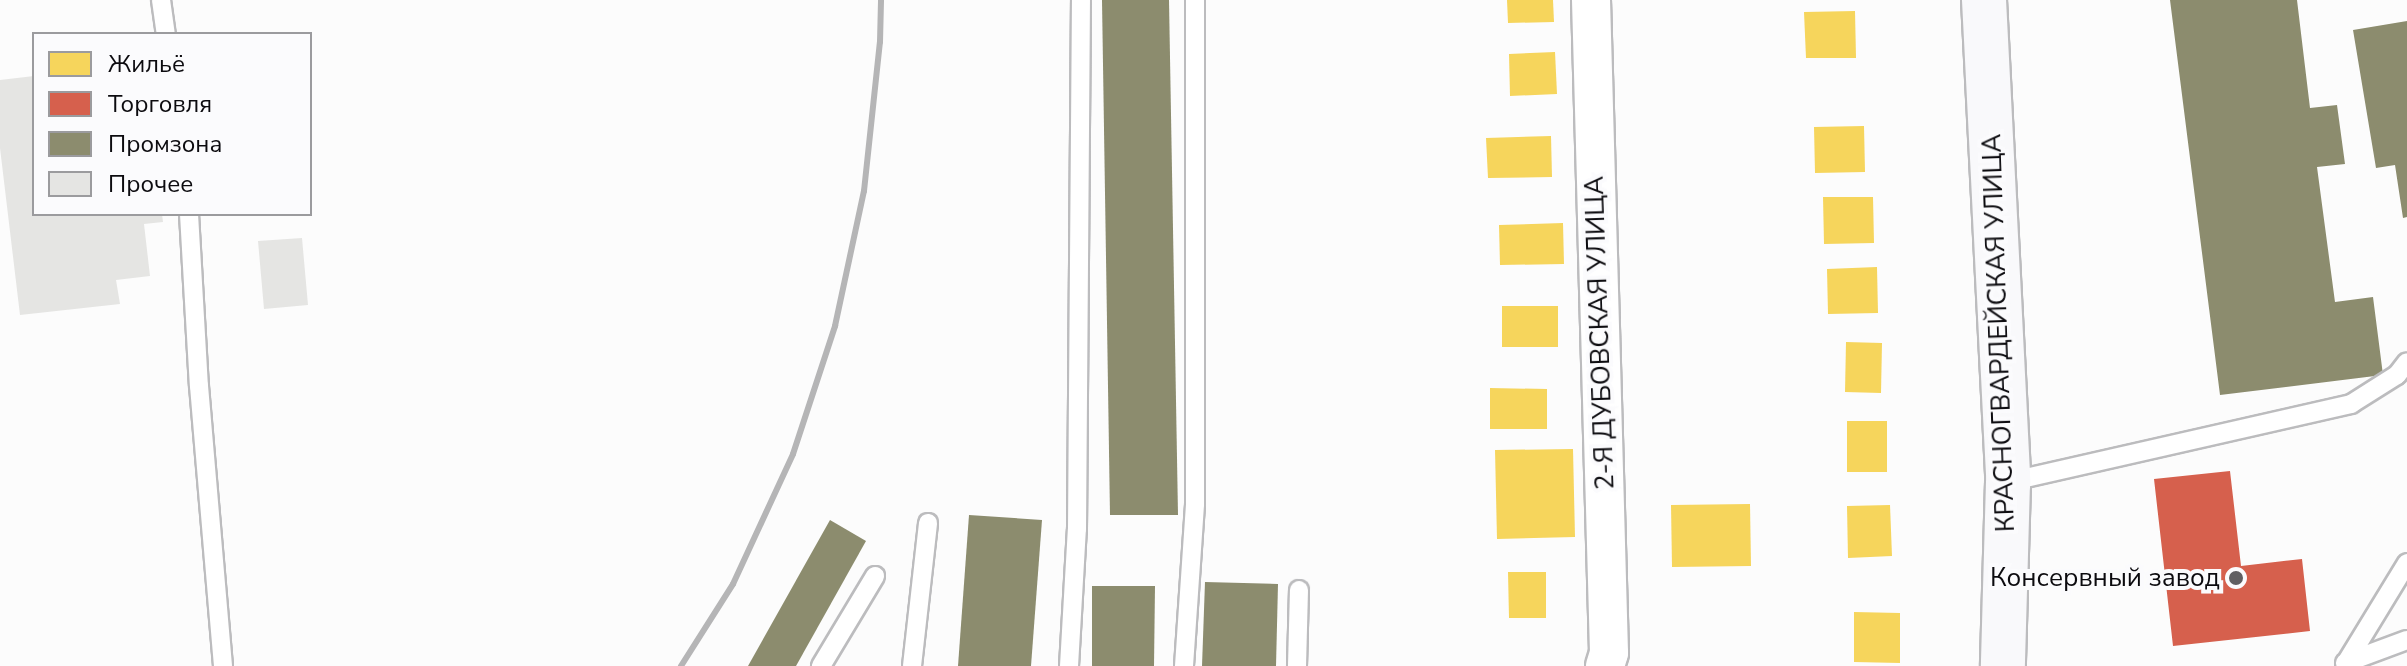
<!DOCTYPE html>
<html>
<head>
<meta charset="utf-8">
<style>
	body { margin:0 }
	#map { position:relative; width:2407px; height:666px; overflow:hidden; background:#fcfcfc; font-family:"Nunito Sans",sans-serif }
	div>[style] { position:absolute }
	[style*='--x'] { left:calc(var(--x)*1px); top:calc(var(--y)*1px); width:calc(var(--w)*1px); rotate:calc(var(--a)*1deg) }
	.homes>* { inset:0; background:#f6d55c }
	.shops>* { inset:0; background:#d6604d }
	.industry>* { inset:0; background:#8c8c6e }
	.building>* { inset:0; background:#e5e5e3 }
	.roads { filter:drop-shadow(2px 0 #bcbcbe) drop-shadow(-2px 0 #bcbcbe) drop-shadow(0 2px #bcbcbe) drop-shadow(0 -2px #bcbcbe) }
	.lane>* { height:18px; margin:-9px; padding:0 9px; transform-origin:9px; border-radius:9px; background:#fff }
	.street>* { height:38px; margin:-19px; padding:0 19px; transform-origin:19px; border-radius:19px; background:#fff }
	.primary>* { height:44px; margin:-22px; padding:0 22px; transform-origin:22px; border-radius:22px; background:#f9f9fb }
	.rail>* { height:6px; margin:-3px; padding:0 3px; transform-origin:3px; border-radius:3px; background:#b5b5b6 }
	.dots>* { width:22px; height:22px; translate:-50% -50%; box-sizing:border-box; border:4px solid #fbfbfd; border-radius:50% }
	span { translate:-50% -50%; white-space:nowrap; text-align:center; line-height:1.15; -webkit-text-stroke:8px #fbfbfd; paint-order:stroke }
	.street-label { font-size:26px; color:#0c0b0f }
	.poi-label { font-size:26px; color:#0c0b0f }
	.right { translate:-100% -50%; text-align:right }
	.legend { position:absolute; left:32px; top:32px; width:280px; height:184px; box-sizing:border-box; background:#fbfbfd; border:2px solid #9b9b9e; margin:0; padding:10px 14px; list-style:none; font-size:24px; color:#0c0b0f }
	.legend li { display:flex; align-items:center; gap:16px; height:40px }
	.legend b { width:40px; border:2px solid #9b9b9e }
</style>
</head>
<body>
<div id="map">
	<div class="homes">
		<div style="clip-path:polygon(1507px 0,1553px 0,1554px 22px,1508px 23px)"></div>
		<div style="clip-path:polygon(1855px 11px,1856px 58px,1806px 58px,1804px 12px)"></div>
		<div style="clip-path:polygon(1555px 52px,1557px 94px,1510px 96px,1509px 54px)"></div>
		<div style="clip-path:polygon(1864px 126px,1865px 172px,1815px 173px,1814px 127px)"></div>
		<div style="clip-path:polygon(1551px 136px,1552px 177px,1488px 178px,1486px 138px)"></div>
		<div style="clip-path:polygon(1823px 197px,1873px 197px,1874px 243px,1824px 244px)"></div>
		<div style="clip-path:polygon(1563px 223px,1564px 264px,1500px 265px,1499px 225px)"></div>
		<div style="clip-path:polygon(1877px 267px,1878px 313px,1828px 314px,1827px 269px)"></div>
		<div style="clip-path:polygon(1502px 306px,1558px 306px,1558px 347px,1502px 347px)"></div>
		<div style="clip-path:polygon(1846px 342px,1882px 343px,1881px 393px,1845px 392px)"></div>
		<div style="clip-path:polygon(1490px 388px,1547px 389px,1547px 429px,1490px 429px)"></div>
		<div style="clip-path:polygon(1847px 421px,1887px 421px,1887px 472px,1847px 472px)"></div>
		<div style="clip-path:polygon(1573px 449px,1575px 537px,1497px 539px,1495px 450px)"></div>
		<div style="clip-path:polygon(1750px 504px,1751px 566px,1672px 567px,1671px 505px)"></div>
		<div style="clip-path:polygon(1890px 505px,1892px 556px,1848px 558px,1847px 506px)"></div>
		<div style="clip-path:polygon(1508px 572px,1546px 572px,1546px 618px,1509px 618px)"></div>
		<div style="clip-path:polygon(1854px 612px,1900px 613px,1900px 663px,1854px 662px)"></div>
	</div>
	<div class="shops">
		<div style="clip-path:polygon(2230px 471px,2241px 566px,2302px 559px,2310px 631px,2173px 646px,2154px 479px)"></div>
	</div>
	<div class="industry">
		<div style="clip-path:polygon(1102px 0,1169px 0,1178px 515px,1110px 515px)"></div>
		<div style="clip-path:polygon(2170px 0,2297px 0,2310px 108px,2337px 105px,2345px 164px,2317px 167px,2335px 302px,2373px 297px,2383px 375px,2220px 395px)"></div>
		<div style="clip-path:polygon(2407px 21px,2407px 217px,2403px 218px,2395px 165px,2376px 168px,2353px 30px)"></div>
		<div style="clip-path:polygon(969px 515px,1042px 520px,1031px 666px,958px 666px)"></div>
		<div style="clip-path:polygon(830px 520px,866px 541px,796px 666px,748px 666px)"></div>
		<div style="clip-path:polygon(1205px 582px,1278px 584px,1276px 666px,1202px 666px)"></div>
		<div style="clip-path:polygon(1092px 586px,1155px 586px,1154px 666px,1092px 666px)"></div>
	</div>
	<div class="building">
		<div style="clip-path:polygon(34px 76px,34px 214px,162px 214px,163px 222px,144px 224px,150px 276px,116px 280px,120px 304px,20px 315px,0 148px,0 80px)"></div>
		<div style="clip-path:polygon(302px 238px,308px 305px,264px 309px,258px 241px)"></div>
	</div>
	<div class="roads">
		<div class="lane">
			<div style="--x:161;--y:0;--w:34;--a:82"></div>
			<div style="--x:189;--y:214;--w:172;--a:86.7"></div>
			<div style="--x:199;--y:386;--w:281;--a:85.1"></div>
			<div style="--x:2008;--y:482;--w:352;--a:-12.8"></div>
			<div style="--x:2351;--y:404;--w:54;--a:-32.2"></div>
			<div style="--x:2397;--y:375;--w:16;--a:-52"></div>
			<div style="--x:2345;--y:663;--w:66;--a:-20.4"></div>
			<div style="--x:2346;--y:663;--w:117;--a:-58.6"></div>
			<div style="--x:821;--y:666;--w:105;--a:-59"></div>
			<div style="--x:912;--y:666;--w:144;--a:-83.6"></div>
			<div style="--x:1069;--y:666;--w:137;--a:-86.7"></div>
			<div style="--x:1077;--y:529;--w:529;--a:-89.57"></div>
			<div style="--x:1184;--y:666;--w:162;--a:-86.1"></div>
			<div style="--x:1195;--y:504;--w:504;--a:-90"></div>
			<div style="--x:1297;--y:666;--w:76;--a:-88.5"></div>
		</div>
		<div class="street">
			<div style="--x:1591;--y:0;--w:653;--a:88.42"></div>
			<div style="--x:1609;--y:653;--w:14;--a:107"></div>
		</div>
		<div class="primary">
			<div style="--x:1984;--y:0;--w:483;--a:87.1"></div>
			<div style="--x:2008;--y:482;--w:184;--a:91.6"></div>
		</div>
	</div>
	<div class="rail">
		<div style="--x:681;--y:666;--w:97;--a:-57.6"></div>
		<div style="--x:733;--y:584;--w:143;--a:-65.2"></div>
		<div style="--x:793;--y:454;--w:135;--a:-71.8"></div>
		<div style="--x:835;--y:326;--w:138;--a:-77.9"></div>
		<div style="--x:864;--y:191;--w:150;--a:-83.9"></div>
		<div style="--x:880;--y:42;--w:42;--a:-88.6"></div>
	</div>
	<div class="dots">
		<div style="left:2236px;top:578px;background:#605f62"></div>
	</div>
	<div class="street-label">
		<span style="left:1600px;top:333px;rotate:-92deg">2-Я ДУБОВСКАЯ УЛИЦА</span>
		<span style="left:1999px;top:333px;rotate:-92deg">КРАСНОГВАРДЕЙСКАЯ УЛИЦА</span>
	</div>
	<div class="poi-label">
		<span class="right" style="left:2220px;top:578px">Консервный завод</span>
	</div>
	<ul class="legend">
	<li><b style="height:22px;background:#f6d55c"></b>Жильё</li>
	<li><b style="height:22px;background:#d6604d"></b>Торговля</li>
	<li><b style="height:22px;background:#8c8c6e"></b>Промзона</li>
	<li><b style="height:22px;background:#e5e5e3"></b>Прочее</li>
	</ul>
</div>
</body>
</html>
